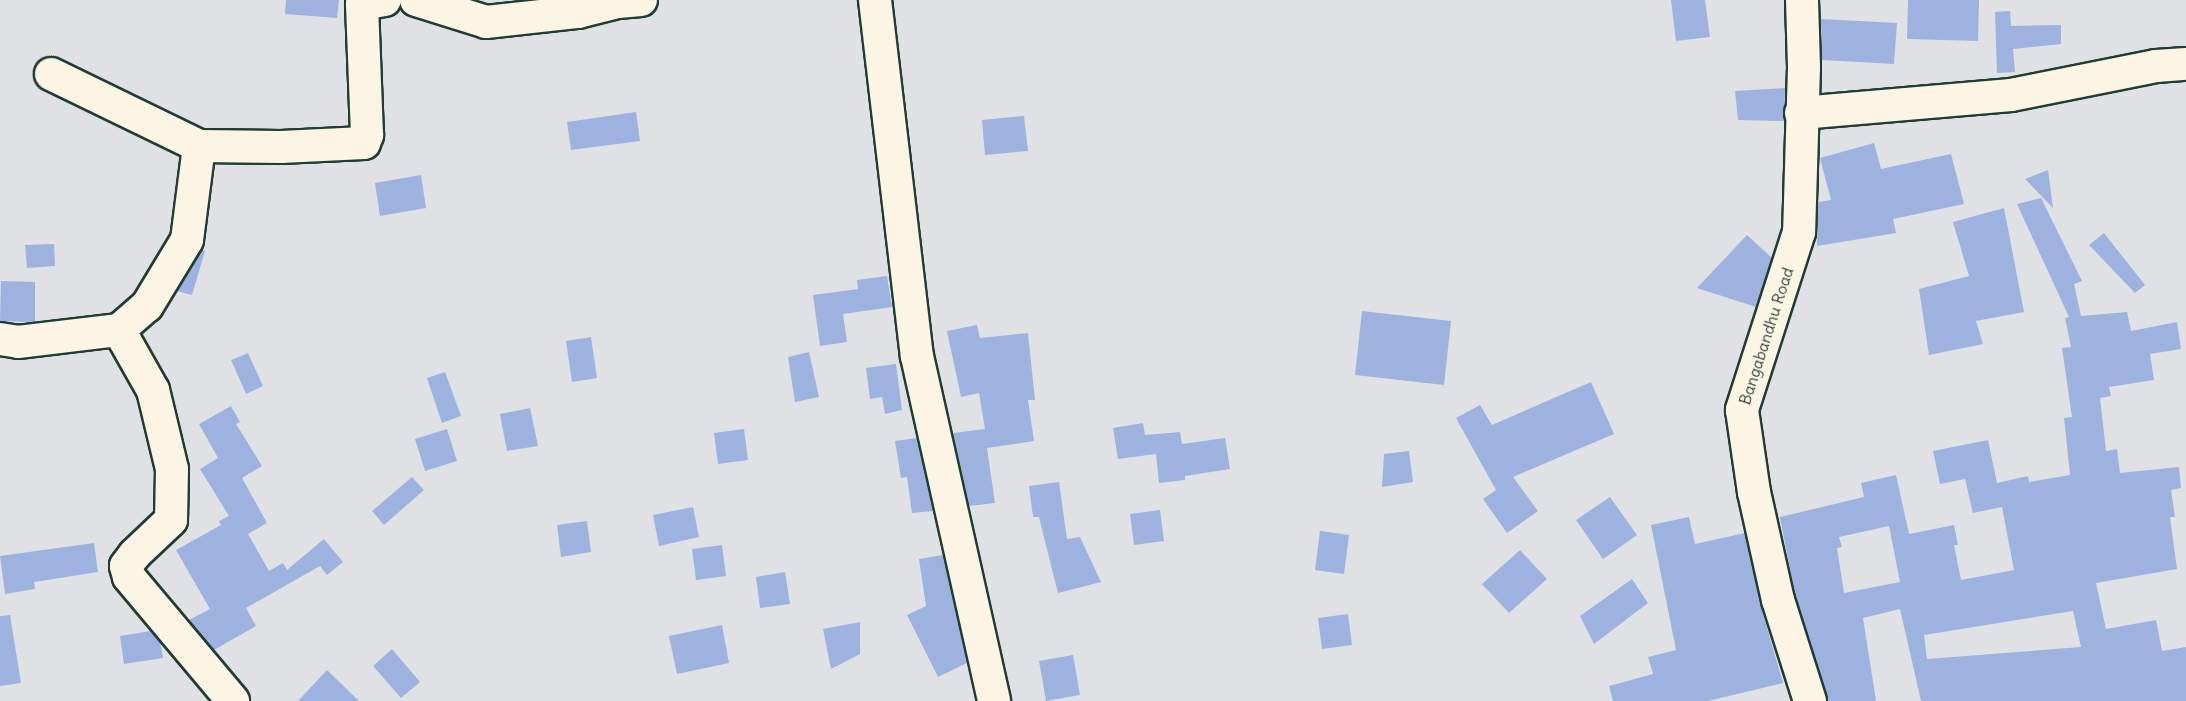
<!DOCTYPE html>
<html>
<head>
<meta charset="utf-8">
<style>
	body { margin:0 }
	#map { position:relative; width:2186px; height:701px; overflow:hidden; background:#e0e1e4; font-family:Delius,sans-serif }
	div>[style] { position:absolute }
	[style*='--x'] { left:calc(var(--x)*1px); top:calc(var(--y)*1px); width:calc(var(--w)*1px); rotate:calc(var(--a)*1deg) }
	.building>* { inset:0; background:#9eb2e0 }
	.roads { filter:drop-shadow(2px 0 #1f3d34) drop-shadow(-2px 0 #1f3d34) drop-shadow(0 2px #1f3d34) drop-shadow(0 -2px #1f3d34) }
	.minor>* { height:32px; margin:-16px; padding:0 16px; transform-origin:16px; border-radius:16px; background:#fcf5e5 }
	span { translate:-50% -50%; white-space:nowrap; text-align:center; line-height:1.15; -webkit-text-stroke:4.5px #fcf5e5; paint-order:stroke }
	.street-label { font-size:16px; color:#1f3d34 }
</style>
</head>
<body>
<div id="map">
	<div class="building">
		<div style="clip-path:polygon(286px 0,339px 0,337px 18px,285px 14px)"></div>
		<div style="clip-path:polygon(1671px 0,1705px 0,1710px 37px,1676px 41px)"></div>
		<div style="clip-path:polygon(1908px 0,1979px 0,1978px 41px,1907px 39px)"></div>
		<div style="clip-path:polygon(2010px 11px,2011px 26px,2061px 25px,2061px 44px,2013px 49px,2015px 72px,1997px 73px,1995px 12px)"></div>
		<div style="clip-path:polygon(1821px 19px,1897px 23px,1894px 64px,1822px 60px)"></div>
		<div style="clip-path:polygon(1785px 88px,1784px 121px,1738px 120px,1735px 91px)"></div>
		<div style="clip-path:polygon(636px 112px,640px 141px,571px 150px,567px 122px)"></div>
		<div style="clip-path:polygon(1024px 116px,1028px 151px,985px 155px,982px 120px)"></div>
		<div style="clip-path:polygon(1874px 143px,1881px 169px,1951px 154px,1964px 204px,1893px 219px,1896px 233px,1817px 246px,1818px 202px,1831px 200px,1820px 158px)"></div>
		<div style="clip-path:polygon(2048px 170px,2053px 208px,2025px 179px)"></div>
		<div style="clip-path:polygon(421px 175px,426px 208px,380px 216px,375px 183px)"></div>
		<div style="clip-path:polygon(evenodd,2041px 198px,2082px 281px,2074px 284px,2081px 316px,2127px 312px,2131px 331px,2177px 322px,2181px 349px,2150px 354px,2154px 380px,2109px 387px,2111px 396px,2100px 398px,2106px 451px,2117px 449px,2120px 473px,2179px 467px,2181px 488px,2171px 490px,2175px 517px,2170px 517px,2177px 569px,2096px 583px,2106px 629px,2156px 620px,2162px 651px,2186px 647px,2186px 701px,1921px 701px,1900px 609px,1863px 618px,1876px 701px,1827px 701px,1795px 595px,1780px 517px,1864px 497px,1861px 483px,1896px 475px,1909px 534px,1954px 525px,1958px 545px,1954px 545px,1961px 580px,2014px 570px,2002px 507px,1973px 513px,1965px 479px,1940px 484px,1933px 451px,1988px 440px,1997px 483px,2028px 476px,2029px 482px,2070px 475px,2064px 418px,2072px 417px,2062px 348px,2071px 347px,2065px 318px,2069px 317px,2017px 204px,2041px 198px,1889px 526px,1900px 582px,1844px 593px,1837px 548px,1842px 547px,1839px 537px,1889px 526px,2041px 198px,2073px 611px,2081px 647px,1927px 659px,1924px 635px,2073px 611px)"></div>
		<div style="clip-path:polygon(2004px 208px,2024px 312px,1976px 321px,1983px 344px,1929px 355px,1919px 289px,1969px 276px,1953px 222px)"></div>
		<div style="clip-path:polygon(2104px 233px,2145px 285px,2135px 293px,2089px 245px)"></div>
		<div style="clip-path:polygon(1747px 235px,1772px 258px,1756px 307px,1697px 288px)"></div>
		<div style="clip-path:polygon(54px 244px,55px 266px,27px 268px,25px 245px)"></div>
		<div style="clip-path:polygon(202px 250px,205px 251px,192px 295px,177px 291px)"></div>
		<div style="clip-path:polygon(887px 276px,892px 307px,843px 314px,847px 342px,820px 346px,813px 295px,858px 289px,857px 280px)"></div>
		<div style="clip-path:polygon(1px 281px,35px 282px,35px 322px,0 321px)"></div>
		<div style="clip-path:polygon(1362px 311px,1451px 321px,1444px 385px,1355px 375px)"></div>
		<div style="clip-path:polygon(977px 325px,980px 338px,1028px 333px,1035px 400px,1028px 400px,1034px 441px,987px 448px,995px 503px,969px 506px,953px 433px,985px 429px,979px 393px,961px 397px,947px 331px)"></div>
		<div style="clip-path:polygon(591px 337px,597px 378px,572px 382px,566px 341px)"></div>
		<div style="clip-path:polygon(809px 352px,819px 397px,795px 402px,788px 357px)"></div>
		<div style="clip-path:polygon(248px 353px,263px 386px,246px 394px,231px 360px)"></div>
		<div style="clip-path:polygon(896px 364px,902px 410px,885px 414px,882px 397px,870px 399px,866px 368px)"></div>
		<div style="clip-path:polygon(445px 372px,461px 416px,442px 423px,427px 378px)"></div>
		<div style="clip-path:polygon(1591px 382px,1614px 434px,1513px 477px,1538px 511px,1507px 533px,1483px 499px,1496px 490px,1456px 418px,1480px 405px,1492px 425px)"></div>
		<div style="clip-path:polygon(231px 406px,240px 422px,236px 424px,262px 466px,242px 478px,267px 523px,248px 534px,269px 571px,283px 563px,287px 570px,324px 539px,343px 562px,327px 575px,320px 566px,246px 608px,256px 626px,214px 650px,189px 620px,210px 609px,176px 550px,221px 525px,219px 521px,229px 516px,200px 469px,218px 458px,199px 424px)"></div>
		<div style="clip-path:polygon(530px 408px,538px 446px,507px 451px,500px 414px)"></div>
		<div style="clip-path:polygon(1143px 423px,1145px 435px,1180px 432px,1182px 444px,1225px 438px,1230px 469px,1185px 476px,1185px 480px,1159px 483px,1156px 454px,1118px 459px,1113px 428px)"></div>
		<div style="clip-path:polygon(447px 429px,457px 461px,425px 471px,415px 439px)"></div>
		<div style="clip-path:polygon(744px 429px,748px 460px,718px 464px,714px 433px)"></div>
		<div style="clip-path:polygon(917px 438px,933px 511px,912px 513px,907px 477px,901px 478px,895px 441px)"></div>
		<div style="clip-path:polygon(1409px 451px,1413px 482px,1382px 487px,1384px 454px)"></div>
		<div style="clip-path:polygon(412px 477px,424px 490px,384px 525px,372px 511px)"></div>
		<div style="clip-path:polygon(1059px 482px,1067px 539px,1080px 537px,1101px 582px,1058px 593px,1039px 517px,1033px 517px,1029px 486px)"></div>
		<div style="clip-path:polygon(1610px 497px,1637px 535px,1603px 559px,1576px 520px)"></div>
		<div style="clip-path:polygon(693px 507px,699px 537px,659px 546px,653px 515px)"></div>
		<div style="clip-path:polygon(1160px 510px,1164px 541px,1134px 545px,1130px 514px)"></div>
		<div style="clip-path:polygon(1689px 517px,1695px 544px,1745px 533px,1760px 604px,1783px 683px,1708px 701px,1613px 701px,1609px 686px,1653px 674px,1648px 657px,1676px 650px,1651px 525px)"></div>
		<div style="clip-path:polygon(587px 521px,591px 552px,561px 557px,557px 525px)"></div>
		<div style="clip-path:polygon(1320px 531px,1349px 535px,1344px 574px,1315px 570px)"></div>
		<div style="clip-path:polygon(94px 543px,98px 572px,34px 582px,35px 589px,5px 594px,0 556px)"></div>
		<div style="clip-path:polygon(722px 545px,726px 576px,696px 580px,692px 549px)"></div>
		<div style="clip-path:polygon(1520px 550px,1547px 579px,1509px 613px,1482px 584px)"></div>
		<div style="clip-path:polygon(943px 555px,967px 663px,938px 677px,907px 615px,926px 606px,919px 559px)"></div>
		<div style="clip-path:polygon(785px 572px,790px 604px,760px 608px,756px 577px)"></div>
		<div style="clip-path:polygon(1632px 579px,1648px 603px,1594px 644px,1580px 616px)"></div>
		<div style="clip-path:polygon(1348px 614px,1352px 645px,1322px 649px,1318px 618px)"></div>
		<div style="clip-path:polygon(10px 615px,21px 683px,0 686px,0 616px)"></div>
		<div style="clip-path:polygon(860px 622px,860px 654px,831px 669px,823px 629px)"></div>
		<div style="clip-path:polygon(722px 625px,729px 663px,677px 674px,669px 636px)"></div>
		<div style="clip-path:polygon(151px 631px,160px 642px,163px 658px,124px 664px,120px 636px)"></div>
		<div style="clip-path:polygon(392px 649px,420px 682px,401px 698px,373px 666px)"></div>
		<div style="clip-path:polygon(1073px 655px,1080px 695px,1046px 701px,1039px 661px)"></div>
		<div style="clip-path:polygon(327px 670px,359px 701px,298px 701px)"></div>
	</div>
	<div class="roads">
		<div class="minor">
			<div style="--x:416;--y:0;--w:73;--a:17.4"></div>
			<div style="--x:486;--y:22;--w:93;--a:-6.2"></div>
			<div style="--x:578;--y:12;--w:41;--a:-14"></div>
			<div style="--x:618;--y:2;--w:23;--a:-5"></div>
			<div style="--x:875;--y:0;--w:358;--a:83.3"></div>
			<div style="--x:917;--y:356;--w:353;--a:77.4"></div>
			<div style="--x:1802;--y:0;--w:67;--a:88.3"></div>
			<div style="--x:1804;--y:67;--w:165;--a:91.7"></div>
			<div style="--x:1799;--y:232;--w:187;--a:107.8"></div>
			<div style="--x:1742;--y:410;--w:83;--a:81.7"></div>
			<div style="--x:1754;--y:492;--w:111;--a:77.5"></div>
			<div style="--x:1778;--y:600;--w:106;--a:72.4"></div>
			<div style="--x:51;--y:74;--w:165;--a:25.9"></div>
			<div style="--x:1801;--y:113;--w:211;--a:-4.9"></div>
			<div style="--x:2011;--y:95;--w:148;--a:-11.3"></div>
			<div style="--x:2156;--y:66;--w:30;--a:-4"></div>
			<div style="--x:119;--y:330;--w:37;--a:-41"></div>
			<div style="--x:147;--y:306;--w:77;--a:-58.8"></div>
			<div style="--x:187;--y:240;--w:95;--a:-82.7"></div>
			<div style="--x:199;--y:146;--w:82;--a:0.7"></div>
			<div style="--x:281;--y:147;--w:83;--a:-2.8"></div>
			<div style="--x:364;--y:143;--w:9;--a:-69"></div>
			<div style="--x:367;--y:135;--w:131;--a:-92.2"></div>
			<div style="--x:362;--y:4;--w:23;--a:-10"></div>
			<div style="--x:0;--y:339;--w:18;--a:9"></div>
			<div style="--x:18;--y:342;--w:102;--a:-6.8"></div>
			<div style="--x:119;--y:330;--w:69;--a:60.5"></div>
			<div style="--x:153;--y:390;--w:81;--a:76.5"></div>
			<div style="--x:172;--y:469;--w:51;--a:91.1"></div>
			<div style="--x:171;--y:520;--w:50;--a:136.6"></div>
			<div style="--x:135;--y:554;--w:15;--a:127"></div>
			<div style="--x:126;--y:566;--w:11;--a:75"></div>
			<div style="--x:129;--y:577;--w:162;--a:50"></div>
		</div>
	</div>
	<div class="street-label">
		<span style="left:1766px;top:336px;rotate:-72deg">Bangabandhu Road</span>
	</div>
</div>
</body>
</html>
